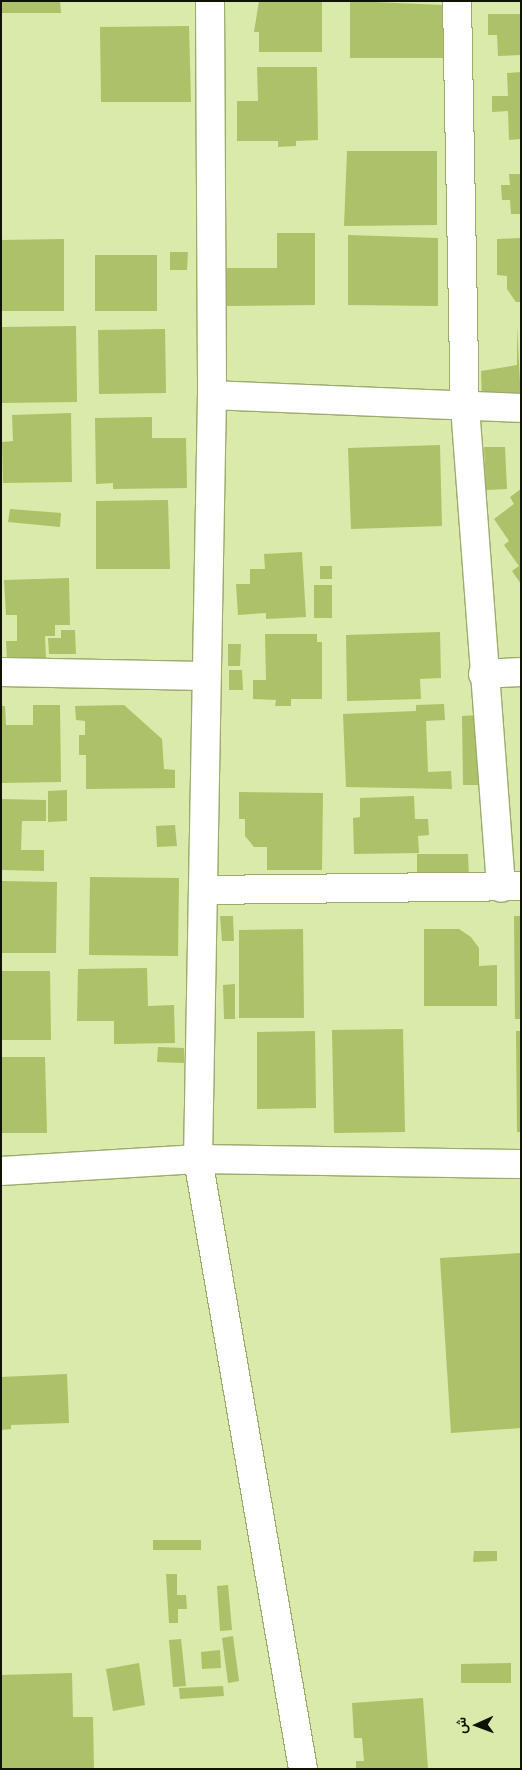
<!DOCTYPE html>
<html>
<head>
<meta charset="utf-8">
<style>
	body { margin:0 }
	#map { position:relative; width:522px; height:1770px; overflow:hidden; background:#d9eaaa; font-family:"Sofia Sans Condensed",Vazirmatn,sans-serif }
	div>[style] { position:absolute }
	[style*='--x'] { left:calc(var(--x)*1px); top:calc(var(--y)*1px); width:calc(var(--w)*1px); rotate:calc(var(--a)*1deg) }
	.building>* { inset:0; background:#acc168 }
	.roads { filter:drop-shadow(1px 0 #9bab6d) drop-shadow(-1px 0 #9bab6d) drop-shadow(0 1px #9bab6d) drop-shadow(0 -1px #9bab6d) }
	.minor>* { height:28px; margin:-14px; padding:0 14px; transform-origin:14px; border-radius:14px; background:#fff }
	span { translate:-50% -50%; white-space:nowrap; text-align:center; line-height:1.15; -webkit-text-stroke:4px #d9eaaa; paint-order:stroke }
	.frame { position:absolute; inset:0; border:2px solid #0f1400; pointer-events:none }
	.north { position:absolute; left:452px; top:1700px; width:50px; height:50px; -webkit-text-stroke:4px #d9eaaa; paint-order:stroke; rotate:268deg; font-size:14px; font-weight:700; line-height:20px; text-align:center; color:#0f1400 }
	.north::after { content:''; display:block; margin:auto; width:18px; height:22px; background:#0f1400; clip-path:polygon(50% 0,100% 100%,50% 72%,0 100%) }
</style>
</head>
<body>
<div id="map">
	<div class="building">
		<div style="clip-path:polygon(1px 1px,60px 1px,61px 13px,1px 13px)"></div>
		<div style="clip-path:polygon(259px 1px,322px 1px,322px 52px,259px 52px,259px 32px,254px 32px)"></div>
		<div style="clip-path:polygon(350px 1px,443px 5px,443px 58px,350px 58px)"></div>
		<div style="clip-path:polygon(488px 14px,521px 14px,521px 55px,498px 56px,497px 35px,488px 35px)"></div>
		<div style="clip-path:polygon(189px 26px,191px 102px,101px 102px,100px 27px)"></div>
		<div style="clip-path:polygon(257px 67px,317px 67px,318px 140px,296px 141px,296px 146px,278px 147px,278px 141px,237px 141px,237px 101px,258px 101px)"></div>
		<div style="clip-path:polygon(521px 72px,521px 139px,509px 140px,508px 111px,492px 112px,492px 96px,508px 96px,507px 73px)"></div>
		<div style="clip-path:polygon(347px 151px,437px 151px,437px 225px,344px 226px)"></div>
		<div style="clip-path:polygon(509px 174px,521px 174px,521px 214px,511px 214px,510px 200px,502px 200px,501px 185px,510px 185px)"></div>
		<div style="clip-path:polygon(277px 233px,315px 233px,315px 305px,224px 306px,223px 268px,277px 268px)"></div>
		<div style="clip-path:polygon(348px 235px,438px 238px,438px 306px,348px 305px)"></div>
		<div style="clip-path:polygon(521px 238px,521px 302px,516px 302px,507px 289px,507px 276px,497px 275px,497px 239px)"></div>
		<div style="clip-path:polygon(64px 239px,64px 311px,1px 311px,1px 240px)"></div>
		<div style="clip-path:polygon(170px 252px,188px 252px,187px 270px,170px 270px)"></div>
		<div style="clip-path:polygon(95px 255px,157px 255px,157px 311px,95px 311px)"></div>
		<div style="clip-path:polygon(517px 325px,521px 402px,482px 402px,481px 371px,517px 365px)"></div>
		<div style="clip-path:polygon(76px 326px,77px 402px,1px 403px,1px 327px)"></div>
		<div style="clip-path:polygon(165px 329px,166px 393px,99px 394px,98px 330px)"></div>
		<div style="clip-path:polygon(71px 413px,72px 482px,3px 483px,2px 442px,13px 441px,12px 415px)"></div>
		<div style="clip-path:polygon(152px 417px,152px 438px,186px 438px,187px 488px,113px 489px,113px 483px,96px 484px,95px 418px)"></div>
		<div style="clip-path:polygon(440px 445px,442px 526px,351px 529px,348px 448px)"></div>
		<div style="clip-path:polygon(484px 447px,505px 447px,507px 489px,486px 490px)"></div>
		<div style="clip-path:polygon(521px 489px,521px 584px,512px 571px,519px 566px,504px 545px,509px 541px,494px 519px,514px 504px,510px 497px)"></div>
		<div style="clip-path:polygon(168px 500px,170px 569px,96px 569px,96px 501px)"></div>
		<div style="clip-path:polygon(10px 509px,61px 513px,60px 527px,8px 522px)"></div>
		<div style="clip-path:polygon(302px 552px,306px 617px,266px 619px,266px 613px,238px 615px,236px 584px,250px 584px,250px 569px,265px 569px,264px 554px)"></div>
		<div style="clip-path:polygon(320px 566px,332px 566px,332px 579px,320px 579px)"></div>
		<div style="clip-path:polygon(69px 578px,70px 625px,55px 625px,55px 636px,45px 636px,46px 658px,7px 660px,6px 641px,17px 641px,17px 615px,6px 615px,4px 580px)"></div>
		<div style="clip-path:polygon(314px 585px,332px 585px,332px 618px,314px 618px)"></div>
		<div style="clip-path:polygon(61px 630px,75px 630px,76px 654px,49px 654px,48px 638px,61px 638px)"></div>
		<div style="clip-path:polygon(440px 632px,441px 678px,420px 679px,421px 699px,347px 701px,346px 635px)"></div>
		<div style="clip-path:polygon(265px 634px,317px 634px,317px 642px,322px 642px,322px 699px,291px 699px,291px 706px,275px 706px,276px 700px,253px 699px,253px 680px,266px 680px)"></div>
		<div style="clip-path:polygon(228px 644px,241px 644px,240px 666px,228px 666px)"></div>
		<div style="clip-path:polygon(229px 670px,242px 670px,243px 690px,229px 690px)"></div>
		<div style="clip-path:polygon(444px 704px,445px 720px,426px 721px,428px 772px,451px 771px,452px 789px,346px 787px,343px 714px,416px 711px,416px 705px)"></div>
		<div style="clip-path:polygon(33px 705px,60px 705px,61px 782px,1px 783px,1px 706px,5px 706px,6px 725px,33px 725px)"></div>
		<div style="clip-path:polygon(124px 705px,162px 739px,164px 769px,175px 770px,175px 788px,86px 789px,86px 755px,79px 755px,79px 735px,85px 735px,85px 721px,76px 720px,75px 706px)"></div>
		<div style="clip-path:polygon(478px 715px,479px 785px,463px 785px,462px 716px)"></div>
		<div style="clip-path:polygon(67px 790px,67px 821px,48px 822px,48px 791px)"></div>
		<div style="clip-path:polygon(239px 792px,323px 793px,322px 870px,267px 870px,267px 847px,254px 847px,245px 836px,245px 819px,239px 819px)"></div>
		<div style="clip-path:polygon(414px 796px,415px 819px,428px 819px,429px 835px,418px 836px,419px 853px,354px 854px,353px 818px,360px 817px,360px 798px)"></div>
		<div style="clip-path:polygon(1px 799px,46px 800px,46px 821px,22px 821px,21px 850px,44px 850px,44px 871px,1px 870px)"></div>
		<div style="clip-path:polygon(175px 825px,177px 846px,157px 847px,156px 826px)"></div>
		<div style="clip-path:polygon(417px 854px,468px 854px,469px 877px,417px 878px)"></div>
		<div style="clip-path:polygon(90px 877px,179px 878px,178px 956px,89px 955px)"></div>
		<div style="clip-path:polygon(1px 881px,57px 882px,56px 953px,1px 953px)"></div>
		<div style="clip-path:polygon(220px 916px,233px 916px,234px 941px,222px 941px)"></div>
		<div style="clip-path:polygon(514px 916px,521px 916px,521px 1019px,515px 1019px)"></div>
		<div style="clip-path:polygon(303px 929px,304px 1018px,239px 1018px,239px 930px)"></div>
		<div style="clip-path:polygon(424px 929px,459px 929px,471px 937px,479px 948px,479px 966px,497px 965px,497px 1006px,424px 1006px)"></div>
		<div style="clip-path:polygon(147px 968px,148px 1006px,174px 1005px,175px 1043px,114px 1044px,114px 1021px,77px 1021px,78px 969px)"></div>
		<div style="clip-path:polygon(1px 971px,50px 971px,51px 1040px,1px 1040px)"></div>
		<div style="clip-path:polygon(235px 984px,235px 1019px,224px 1019px,223px 985px)"></div>
		<div style="clip-path:polygon(403px 1029px,405px 1132px,334px 1133px,332px 1030px)"></div>
		<div style="clip-path:polygon(315px 1031px,316px 1108px,257px 1109px,257px 1032px)"></div>
		<div style="clip-path:polygon(516px 1031px,521px 1031px,521px 1132px,517px 1132px)"></div>
		<div style="clip-path:polygon(158px 1047px,184px 1048px,184px 1063px,157px 1062px)"></div>
		<div style="clip-path:polygon(1px 1057px,45px 1057px,47px 1133px,1px 1133px)"></div>
		<div style="clip-path:polygon(521px 1253px,521px 1428px,451px 1433px,440px 1258px)"></div>
		<div style="clip-path:polygon(67px 1374px,69px 1423px,11px 1425px,11px 1429px,1px 1430px,1px 1377px)"></div>
		<div style="clip-path:polygon(153px 1540px,201px 1540px,201px 1550px,153px 1550px)"></div>
		<div style="clip-path:polygon(474px 1551px,497px 1551px,497px 1561px,473px 1562px)"></div>
		<div style="clip-path:polygon(166px 1574px,177px 1574px,177px 1595px,186px 1595px,187px 1609px,178px 1609px,178px 1623px,169px 1623px)"></div>
		<div style="clip-path:polygon(228px 1585px,232px 1630px,220px 1631px,217px 1586px)"></div>
		<div style="clip-path:polygon(233px 1636px,239px 1681px,228px 1683px,222px 1638px)"></div>
		<div style="clip-path:polygon(181px 1639px,186px 1686px,173px 1687px,169px 1640px)"></div>
		<div style="clip-path:polygon(220px 1650px,221px 1668px,202px 1669px,201px 1652px)"></div>
		<div style="clip-path:polygon(139px 1663px,145px 1705px,113px 1711px,106px 1669px)"></div>
		<div style="clip-path:polygon(511px 1663px,511px 1683px,461px 1683px,461px 1664px)"></div>
		<div style="clip-path:polygon(72px 1673px,73px 1717px,93px 1717px,94px 1769px,1px 1769px,1px 1675px)"></div>
		<div style="clip-path:polygon(223px 1686px,224px 1696px,180px 1699px,179px 1688px)"></div>
		<div style="clip-path:polygon(423px 1698px,428px 1769px,356px 1769px,356px 1761px,364px 1761px,362px 1738px,354px 1738px,352px 1703px)"></div>
	</div>
	<div class="roads">
		<div class="minor">
			<div style="--x:210;--y:1;--w:394;--a:89.7"></div>
			<div style="--x:212;--y:395;--w:764;--a:91.05"></div>
			<div style="--x:198;--y:1159;--w:619;--a:80.23"></div>
			<div style="--x:457;--y:1;--w:406;--a:88.9"></div>
			<div style="--x:465;--y:407;--w:482;--a:85.7"></div>
			<div style="--x:212;--y:395;--w:309;--a:2.4"></div>
			<div style="--x:1;--y:672;--w:204;--a:1.1"></div>
			<div style="--x:483;--y:674;--w:38;--a:-3"></div>
			<div style="--x:204;--y:890;--w:317;--a:-0.7"></div>
			<div style="--x:1;--y:1171;--w:197;--a:-3.5"></div>
			<div style="--x:198;--y:1159;--w:323;--a:0.9"></div>
		</div>
	</div>
	<div class="frame"></div>
	<div class="north">ش</div>
</div>
</body>
</html>
